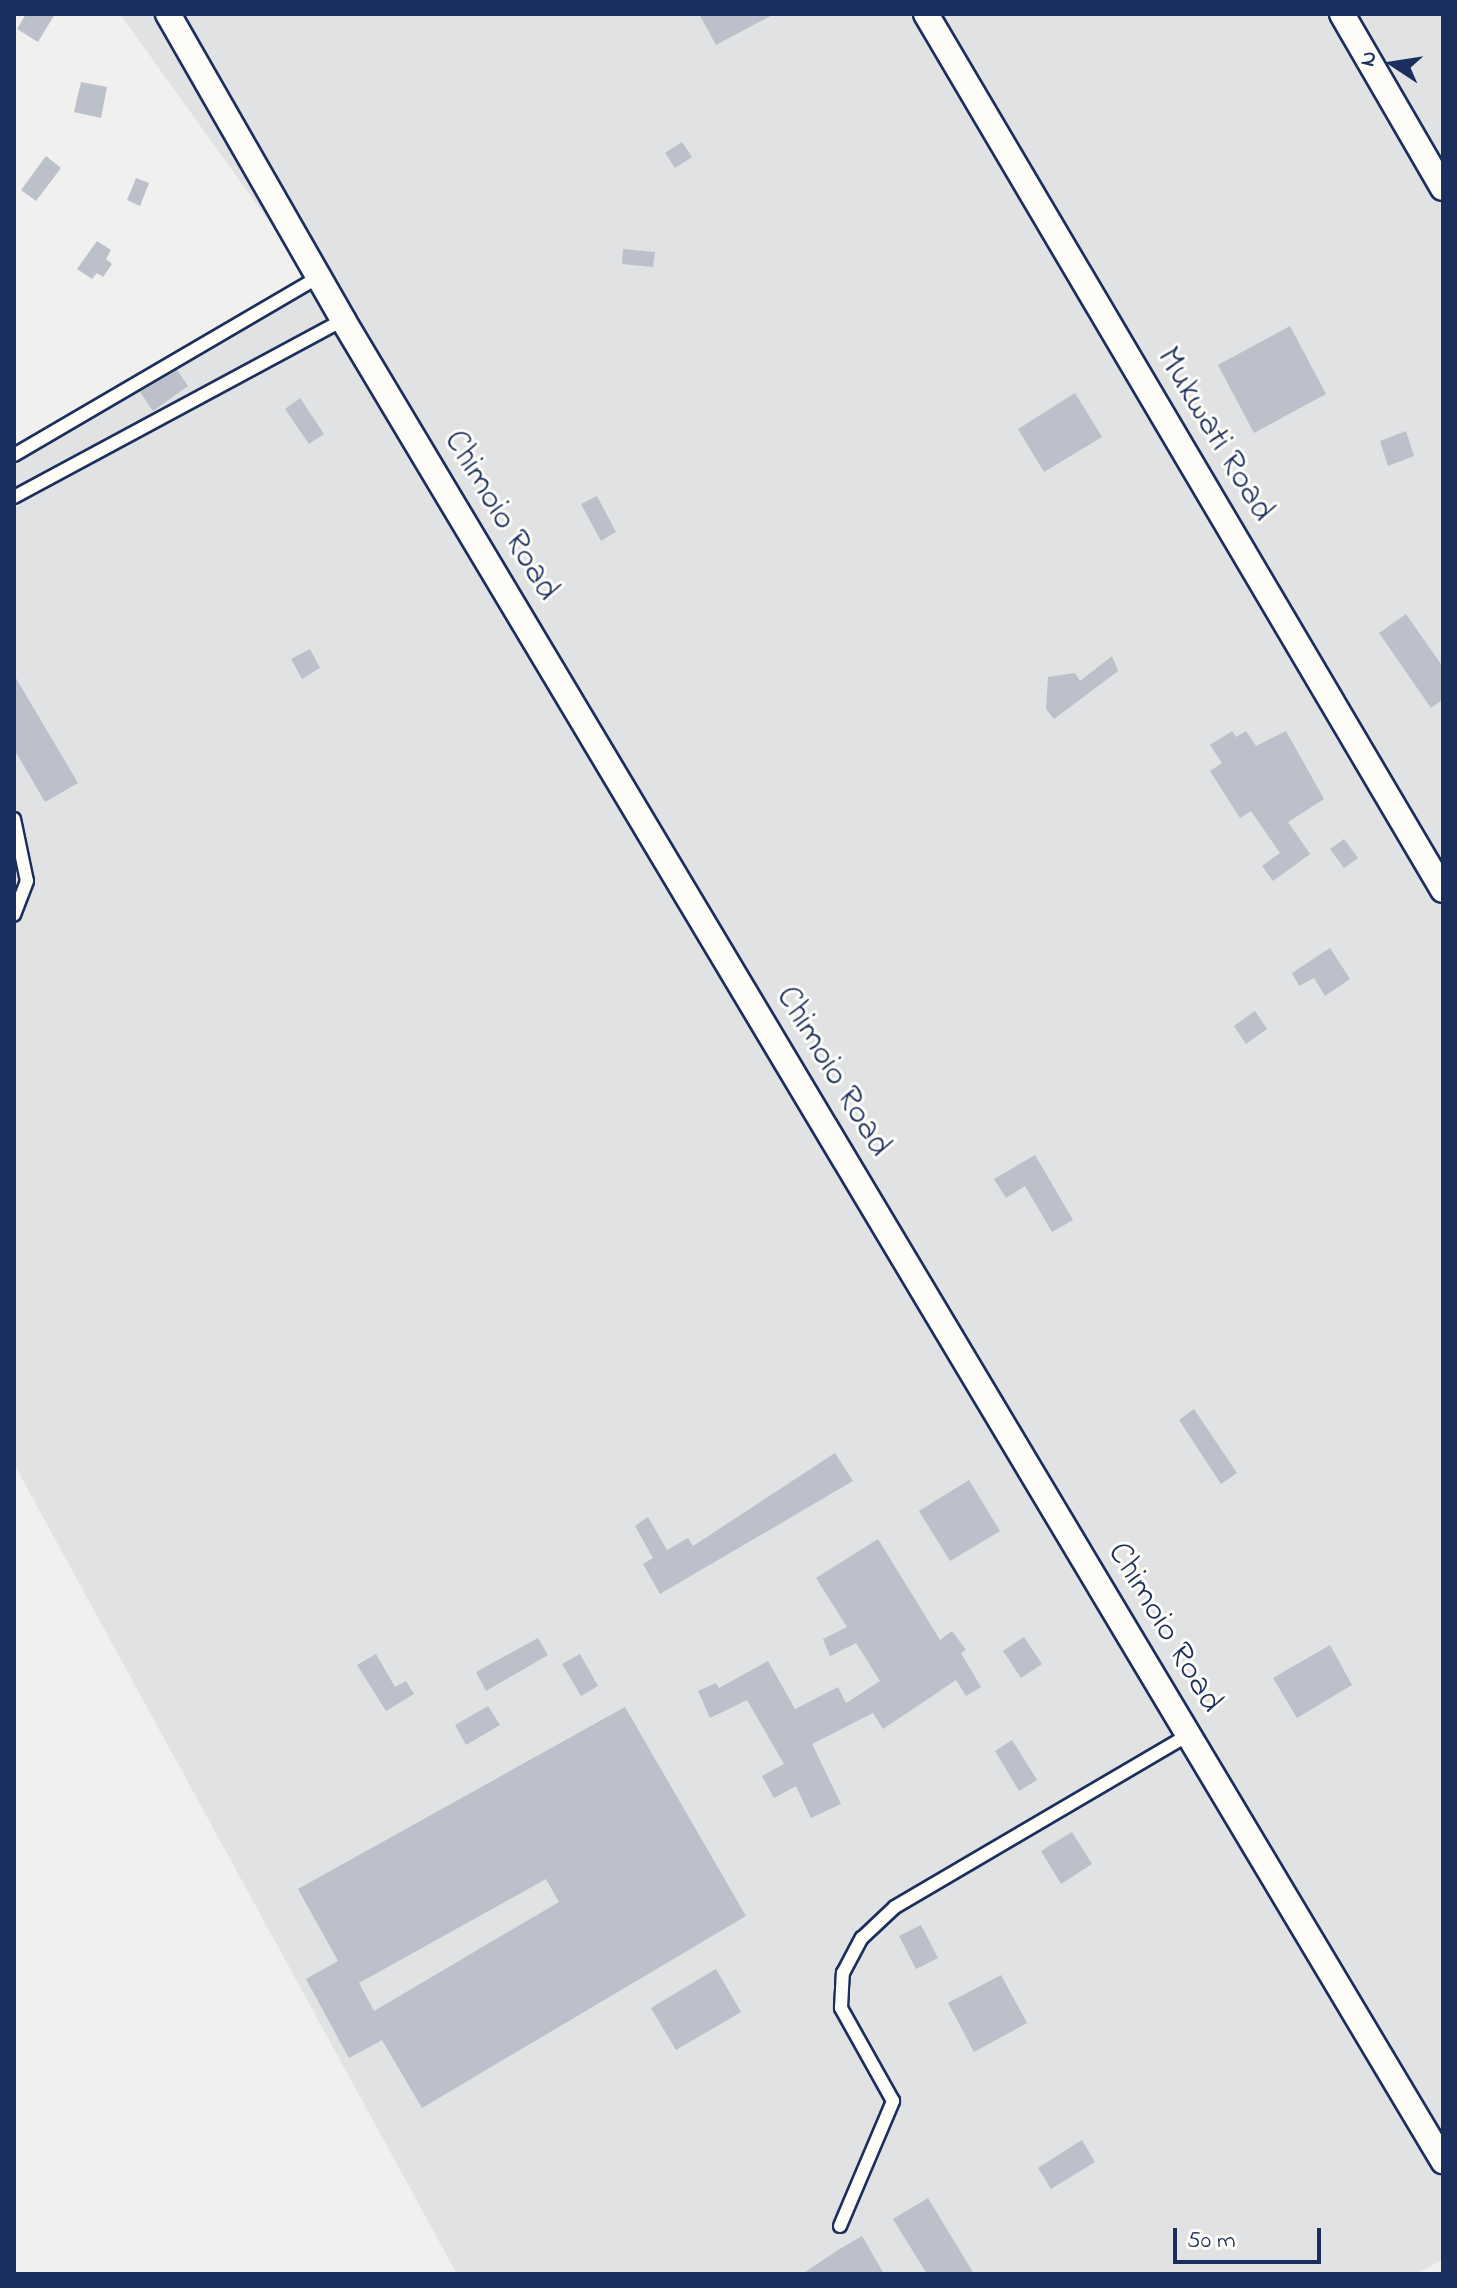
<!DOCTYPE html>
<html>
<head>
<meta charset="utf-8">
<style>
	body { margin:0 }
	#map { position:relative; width:1457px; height:2288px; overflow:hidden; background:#f0f0ee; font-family:"Indie Flower",sans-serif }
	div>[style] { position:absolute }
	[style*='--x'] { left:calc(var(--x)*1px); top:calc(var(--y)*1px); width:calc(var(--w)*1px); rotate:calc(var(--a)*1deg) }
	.built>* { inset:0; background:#e0e2e3 }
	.building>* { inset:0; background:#bbc0ca }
	.roads { filter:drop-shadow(2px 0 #1b2f5e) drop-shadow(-2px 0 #1b2f5e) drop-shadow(0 2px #1b2f5e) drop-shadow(0 -2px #1b2f5e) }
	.lane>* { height:12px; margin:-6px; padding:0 6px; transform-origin:6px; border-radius:6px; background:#fdfcf7 }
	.street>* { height:24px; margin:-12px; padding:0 12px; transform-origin:12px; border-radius:12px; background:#fdfcf7 }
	span { translate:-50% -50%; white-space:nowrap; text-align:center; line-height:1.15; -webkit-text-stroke:6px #fdfcf7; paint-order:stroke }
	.street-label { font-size:34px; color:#1b2f5e }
	.frame { position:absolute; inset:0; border:16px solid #1b2f5e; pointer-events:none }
	.north { position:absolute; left:1353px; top:24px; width:80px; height:80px; -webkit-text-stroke:6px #fdfcf7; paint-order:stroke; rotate:282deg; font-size:22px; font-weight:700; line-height:32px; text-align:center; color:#1b2f5e }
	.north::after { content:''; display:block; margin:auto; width:28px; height:36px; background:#1b2f5e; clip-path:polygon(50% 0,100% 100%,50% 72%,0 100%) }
	.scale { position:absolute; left:1173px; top:2228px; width:148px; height:36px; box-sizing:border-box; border:4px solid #1b2f5e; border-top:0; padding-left:10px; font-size:24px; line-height:28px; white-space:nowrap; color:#1b2f5e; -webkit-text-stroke:6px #fdfcf7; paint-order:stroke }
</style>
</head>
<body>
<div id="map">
	<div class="built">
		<div style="clip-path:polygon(120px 14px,1443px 14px,1443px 2259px,1416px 2274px,457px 2274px,14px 1464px,14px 451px,313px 283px)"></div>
	</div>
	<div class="building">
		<div style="clip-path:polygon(26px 14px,55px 14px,38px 42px,17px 29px)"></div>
		<div style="clip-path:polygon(699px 14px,774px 14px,716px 45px)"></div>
		<div style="clip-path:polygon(81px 82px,107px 87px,101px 118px,74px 112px)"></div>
		<div style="clip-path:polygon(682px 142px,692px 157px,675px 168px,665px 153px)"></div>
		<div style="clip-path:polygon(46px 156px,61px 168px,36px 201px,21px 190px)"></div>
		<div style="clip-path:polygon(136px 178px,149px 183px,140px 206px,127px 200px)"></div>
		<div style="clip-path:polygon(97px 241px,111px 250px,106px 259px,112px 264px,103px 277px,97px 273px,92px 279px,77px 269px)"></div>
		<div style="clip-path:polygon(623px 249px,655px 252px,653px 267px,622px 264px)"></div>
		<div style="clip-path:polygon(1290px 326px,1326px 394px,1254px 433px,1218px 365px)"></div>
		<div style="clip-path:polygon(177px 370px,188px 386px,153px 411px,140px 392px)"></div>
		<div style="clip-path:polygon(1075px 393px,1102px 437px,1044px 472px,1018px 429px)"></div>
		<div style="clip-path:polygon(300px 398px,324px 434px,309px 444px,285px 409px)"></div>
		<div style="clip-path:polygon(1406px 431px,1414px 456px,1388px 466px,1380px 441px)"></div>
		<div style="clip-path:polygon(597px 496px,616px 532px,601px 541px,581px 504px)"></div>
		<div style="clip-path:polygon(1406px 614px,1443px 667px,1443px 699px,1431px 708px,1379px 633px)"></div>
		<div style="clip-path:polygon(310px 649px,320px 668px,302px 679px,291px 659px)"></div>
		<div style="clip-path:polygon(1112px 656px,1118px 671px,1054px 719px,1046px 709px,1048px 677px,1075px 673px,1080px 681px)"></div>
		<div style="clip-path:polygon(14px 675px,78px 783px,45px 802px,14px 749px)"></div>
		<div style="clip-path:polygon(1232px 731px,1236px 737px,1246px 731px,1256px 746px,1286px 731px,1324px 799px,1288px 822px,1310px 854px,1273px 881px,1262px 866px,1280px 853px,1251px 811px,1240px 818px,1210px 771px,1222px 763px,1210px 745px)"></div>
		<div style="clip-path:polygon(1344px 839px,1358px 858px,1344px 868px,1330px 849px)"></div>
		<div style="clip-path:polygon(1330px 948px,1350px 979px,1325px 996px,1314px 978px,1299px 986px,1292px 973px)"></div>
		<div style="clip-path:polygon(1255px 1011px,1267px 1029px,1246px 1044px,1234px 1026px)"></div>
		<div style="clip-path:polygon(1035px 1155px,1073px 1220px,1052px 1232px,1025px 1186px,1006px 1198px,994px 1179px)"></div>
		<div style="clip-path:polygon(1194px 1409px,1237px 1473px,1221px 1484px,1179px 1420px)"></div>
		<div style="clip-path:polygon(835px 1453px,853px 1481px,660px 1594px,643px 1564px,653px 1558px,635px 1526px,648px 1517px,667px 1550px,688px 1538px,693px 1546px)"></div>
		<div style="clip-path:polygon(969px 1480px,1000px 1531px,950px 1561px,919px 1511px)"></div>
		<div style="clip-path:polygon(878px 1539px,940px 1640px,952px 1631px,966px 1650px,961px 1653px,981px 1687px,966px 1696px,956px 1680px,883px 1729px,873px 1713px,812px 1744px,841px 1804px,811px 1818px,796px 1786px,774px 1798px,762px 1776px,784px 1764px,747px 1700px,710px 1718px,698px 1691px,716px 1683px,719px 1688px,768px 1661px,795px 1709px,838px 1687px,846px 1703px,880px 1681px,856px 1643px,830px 1656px,823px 1639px,847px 1627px,816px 1578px)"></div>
		<div style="clip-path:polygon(1024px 1637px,1042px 1664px,1021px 1678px,1003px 1651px)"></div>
		<div style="clip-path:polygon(538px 1638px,548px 1655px,486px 1691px,476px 1672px)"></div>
		<div style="clip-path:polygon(1330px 1645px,1352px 1685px,1297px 1718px,1273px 1678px)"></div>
		<div style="clip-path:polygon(376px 1654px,395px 1687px,406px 1681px,414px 1694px,386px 1711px,357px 1665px)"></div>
		<div style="clip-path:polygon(580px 1654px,598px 1686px,581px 1696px,562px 1664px)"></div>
		<div style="clip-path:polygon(488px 1706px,500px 1725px,466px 1745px,455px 1725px)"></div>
		<div style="clip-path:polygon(evenodd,625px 1707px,746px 1916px,422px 2108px,382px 2040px,349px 2058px,306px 1979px,338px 1961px,298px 1889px,625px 1707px,546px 1879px,559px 1902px,374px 2011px,359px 1983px,546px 1879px)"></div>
		<div style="clip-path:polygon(1012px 1740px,1037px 1780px,1019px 1791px,995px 1751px)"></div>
		<div style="clip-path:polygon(1072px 1832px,1092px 1864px,1061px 1884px,1041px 1851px)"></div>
		<div style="clip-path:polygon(921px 1925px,938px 1958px,916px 1969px,899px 1936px)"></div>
		<div style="clip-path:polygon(716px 1969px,741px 2012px,676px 2050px,651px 2008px)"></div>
		<div style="clip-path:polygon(1001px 1975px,1027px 2023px,974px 2052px,948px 2003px)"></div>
		<div style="clip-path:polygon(1082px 2140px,1095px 2162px,1051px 2189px,1038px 2168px)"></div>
		<div style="clip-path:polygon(928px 2198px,974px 2274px,927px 2274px,893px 2219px)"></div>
		<div style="clip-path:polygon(862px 2236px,884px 2274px,802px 2274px,838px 2250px)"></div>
	</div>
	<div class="roads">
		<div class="lane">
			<div style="--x:14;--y:455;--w:357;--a:-30.3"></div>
			<div style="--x:14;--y:497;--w:374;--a:-28.3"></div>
			<div style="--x:14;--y:819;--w:63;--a:78.2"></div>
			<div style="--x:27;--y:881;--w:36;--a:111"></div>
			<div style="--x:840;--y:2226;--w:136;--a:-67"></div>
			<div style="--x:893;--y:2101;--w:107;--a:-119.2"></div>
			<div style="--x:841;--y:2008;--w:35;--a:-87"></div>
			<div style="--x:843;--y:1973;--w:40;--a:-62"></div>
			<div style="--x:862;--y:1938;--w:45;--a:-43.2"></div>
			<div style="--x:895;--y:1907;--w:340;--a:-30.4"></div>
		</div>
		<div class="street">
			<div style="--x:168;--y:14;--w:353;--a:60.2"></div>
			<div style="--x:343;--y:320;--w:2145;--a:59.14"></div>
			<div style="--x:926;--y:14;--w:1017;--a:59.45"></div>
			<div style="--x:1342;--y:14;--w:201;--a:59.9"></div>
		</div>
	</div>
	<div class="street-label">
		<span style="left:1214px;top:435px;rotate:59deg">Mukwati Road</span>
		<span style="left:500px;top:516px;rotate:59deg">Chimoio Road</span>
		<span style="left:832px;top:1072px;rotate:59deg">Chimoio Road</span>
		<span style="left:1164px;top:1628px;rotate:59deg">Chimoio Road</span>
	</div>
	<div class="frame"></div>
	<div class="north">N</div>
	<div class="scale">50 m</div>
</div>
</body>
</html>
